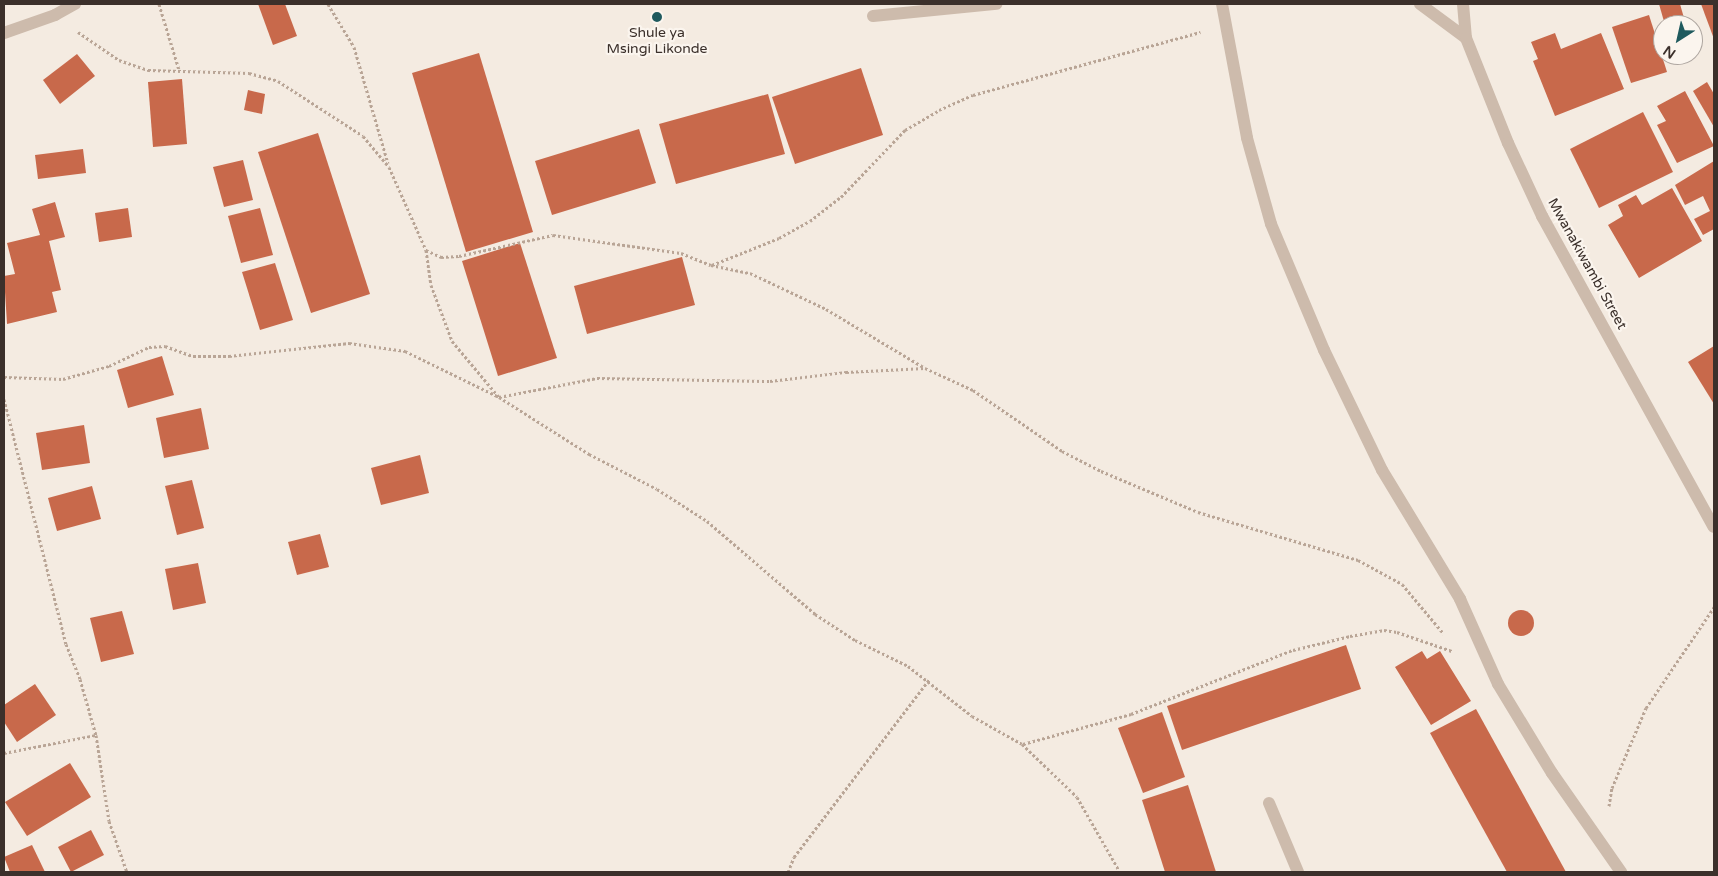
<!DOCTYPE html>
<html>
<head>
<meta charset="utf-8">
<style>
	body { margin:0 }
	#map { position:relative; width:1718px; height:876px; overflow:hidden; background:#f4ebe1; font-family:"Varela Round",sans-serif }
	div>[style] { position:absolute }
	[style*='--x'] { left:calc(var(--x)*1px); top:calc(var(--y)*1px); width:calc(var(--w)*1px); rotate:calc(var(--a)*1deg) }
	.building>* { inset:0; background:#c8694b }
	.round { border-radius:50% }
	.path>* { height:3px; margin-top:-1.5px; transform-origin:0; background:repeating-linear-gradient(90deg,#b9a596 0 2.5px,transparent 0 5px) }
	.minor>* { height:12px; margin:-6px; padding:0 6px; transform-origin:6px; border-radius:6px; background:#cdbbac }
	.dots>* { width:14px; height:14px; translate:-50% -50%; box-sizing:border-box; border:2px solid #fbf5ee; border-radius:50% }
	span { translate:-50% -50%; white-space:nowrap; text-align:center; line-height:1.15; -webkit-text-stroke:4.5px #fbf5ee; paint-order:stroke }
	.poi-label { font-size:14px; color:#3b302b }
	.street-label { font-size:14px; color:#3b302b }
	.frame { position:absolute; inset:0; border:5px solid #3b302b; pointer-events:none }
	.north { position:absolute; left:1653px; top:15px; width:50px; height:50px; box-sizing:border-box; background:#fbf5ee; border:1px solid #aea6a0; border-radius:50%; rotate:215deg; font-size:14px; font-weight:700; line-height:20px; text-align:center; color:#3b302b }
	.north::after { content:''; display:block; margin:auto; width:18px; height:22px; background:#1f5a5e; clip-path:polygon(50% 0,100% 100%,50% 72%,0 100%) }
</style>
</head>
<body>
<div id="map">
	<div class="building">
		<div style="clip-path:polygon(258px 4px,285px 4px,297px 36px,273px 45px)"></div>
		<div style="clip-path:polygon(1659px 4px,1680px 4px,1686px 25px,1665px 25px)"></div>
		<div style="clip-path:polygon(1701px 4px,1714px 4px,1714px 39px)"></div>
		<div style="clip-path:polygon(1649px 15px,1667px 72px,1631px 83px,1612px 27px)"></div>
		<div style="clip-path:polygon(1555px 33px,1561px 49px,1601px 33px,1624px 89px,1555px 116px,1533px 61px,1538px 59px,1531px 42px)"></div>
		<div style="clip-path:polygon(479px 53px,533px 232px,466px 252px,412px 73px)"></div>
		<div style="clip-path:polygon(77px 54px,95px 76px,60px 104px,43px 80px)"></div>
		<div style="clip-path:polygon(861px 68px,883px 135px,795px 164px,772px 97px)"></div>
		<div style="clip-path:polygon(182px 79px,187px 144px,153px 147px,148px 82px)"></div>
		<div style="clip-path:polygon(1707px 82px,1714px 94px,1714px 127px,1693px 91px)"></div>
		<div style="clip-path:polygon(248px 90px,265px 94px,262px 114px,244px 110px)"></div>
		<div style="clip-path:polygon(1685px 91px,1714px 146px,1677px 163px,1657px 125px,1666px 121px,1657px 106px)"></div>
		<div style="clip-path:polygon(768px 94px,785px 154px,676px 184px,659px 124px)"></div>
		<div style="clip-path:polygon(1643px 112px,1673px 172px,1599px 208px,1570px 149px)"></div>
		<div style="clip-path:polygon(639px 129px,656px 183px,552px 215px,535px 161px)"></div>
		<div style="clip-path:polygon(318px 133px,370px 294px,311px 313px,258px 152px)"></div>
		<div style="clip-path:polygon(83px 149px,86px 173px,38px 179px,35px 155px)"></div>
		<div style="clip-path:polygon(243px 160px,253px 200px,224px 207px,213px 167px)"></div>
		<div style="clip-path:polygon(1714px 161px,1714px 229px,1703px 235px,1694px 219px,1710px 211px,1703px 196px,1685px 205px,1675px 185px)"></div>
		<div style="clip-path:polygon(1672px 188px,1702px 241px,1639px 278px,1608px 225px,1623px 216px,1618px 205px,1636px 195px,1642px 205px)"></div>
		<div style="clip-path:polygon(55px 202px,65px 237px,49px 241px,61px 290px,52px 292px,57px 312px,7px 324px,4px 276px,15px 274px,7px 243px,40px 235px,32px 209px)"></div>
		<div style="clip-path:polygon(128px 208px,132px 237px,99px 242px,95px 213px)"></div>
		<div style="clip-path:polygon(260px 208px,273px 255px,241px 263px,228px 216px)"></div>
		<div style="clip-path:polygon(520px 243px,557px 358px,498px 376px,462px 261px)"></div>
		<div style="clip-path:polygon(682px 257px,695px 305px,587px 334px,574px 286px)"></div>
		<div style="clip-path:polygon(275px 263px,293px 320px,260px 330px,242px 272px)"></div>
		<div style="clip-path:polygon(1714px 346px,1714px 404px,1688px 362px)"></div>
		<div style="clip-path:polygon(162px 356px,174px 395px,128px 408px,117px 370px)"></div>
		<div style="clip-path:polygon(201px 408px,209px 449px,164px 458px,156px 418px)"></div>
		<div style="clip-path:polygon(84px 425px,90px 463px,42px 470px,36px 433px)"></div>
		<div style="clip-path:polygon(420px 455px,429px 493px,381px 505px,371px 468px)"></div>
		<div style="clip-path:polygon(192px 480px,204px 528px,177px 535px,165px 486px)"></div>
		<div style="clip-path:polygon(92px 486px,101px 519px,57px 531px,48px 498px)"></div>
		<div style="clip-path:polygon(320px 534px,329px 567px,297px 575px,288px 542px)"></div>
		<div style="clip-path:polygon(198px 563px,206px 603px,173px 610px,165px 569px)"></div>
		<div class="round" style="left:1508px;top:610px;width:26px;height:26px"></div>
		<div style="clip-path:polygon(122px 611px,134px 654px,101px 662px,90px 618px)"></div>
		<div style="clip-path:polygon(1346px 645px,1361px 689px,1182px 750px,1167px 706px)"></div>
		<div style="clip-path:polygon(1422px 651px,1427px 659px,1440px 651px,1471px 701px,1431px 725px,1395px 667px)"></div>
		<div style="clip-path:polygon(35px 684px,56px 715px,17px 742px,4px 722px,4px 705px)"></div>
		<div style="clip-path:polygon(1476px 709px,1566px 872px,1507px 872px,1430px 733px)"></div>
		<div style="clip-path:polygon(1162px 712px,1185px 777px,1143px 793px,1118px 728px)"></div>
		<div style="clip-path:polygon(70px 763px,91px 797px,27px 836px,5px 802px)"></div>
		<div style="clip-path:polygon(1188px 785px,1216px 872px,1165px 872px,1142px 800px)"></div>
		<div style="clip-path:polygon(91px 830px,104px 855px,71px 872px,58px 847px)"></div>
		<div style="clip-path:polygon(32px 845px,45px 872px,10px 872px,4px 857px)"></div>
	</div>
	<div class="path">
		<div style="--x:159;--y:4;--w:69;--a:73.1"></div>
		<div style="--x:328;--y:4;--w:50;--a:58.8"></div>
		<div style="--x:354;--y:47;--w:121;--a:73.7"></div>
		<div style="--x:78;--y:32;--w:50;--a:34.3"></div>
		<div style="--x:119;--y:60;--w:31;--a:19"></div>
		<div style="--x:148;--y:70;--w:101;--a:1.7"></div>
		<div style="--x:249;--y:73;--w:30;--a:15"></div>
		<div style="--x:278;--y:81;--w:101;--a:32.9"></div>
		<div style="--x:363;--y:136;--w:40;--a:50"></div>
		<div style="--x:389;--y:167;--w:91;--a:66"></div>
		<div style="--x:426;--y:250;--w:35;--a:82"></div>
		<div style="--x:431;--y:285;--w:60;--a:69.4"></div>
		<div style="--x:452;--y:341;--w:73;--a:50"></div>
		<div style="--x:499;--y:397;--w:107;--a:32.3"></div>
		<div style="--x:589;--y:454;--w:76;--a:27.2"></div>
		<div style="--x:657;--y:489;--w:59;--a:32.6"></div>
		<div style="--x:707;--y:521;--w:143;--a:40.7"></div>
		<div style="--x:815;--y:614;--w:48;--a:33"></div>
		<div style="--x:855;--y:640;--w:59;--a:26.1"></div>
		<div style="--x:908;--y:666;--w:81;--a:38"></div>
		<div style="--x:972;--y:716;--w:57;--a:29.2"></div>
		<div style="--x:1022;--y:744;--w:76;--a:43.9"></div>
		<div style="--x:1077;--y:797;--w:86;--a:60.2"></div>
		<div style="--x:426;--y:250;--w:17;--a:25"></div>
		<div style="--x:441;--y:257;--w:18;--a:-3"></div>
		<div style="--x:459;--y:256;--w:96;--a:-12.6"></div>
		<div style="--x:553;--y:235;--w:129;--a:8"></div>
		<div style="--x:681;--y:253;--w:32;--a:22"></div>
		<div style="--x:711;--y:265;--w:40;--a:12"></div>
		<div style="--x:750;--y:273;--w:84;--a:25.3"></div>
		<div style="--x:826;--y:309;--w:115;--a:30.8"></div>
		<div style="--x:925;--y:368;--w:53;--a:24.6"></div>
		<div style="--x:973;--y:390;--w:108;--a:34.4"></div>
		<div style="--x:1062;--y:451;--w:44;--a:27.1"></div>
		<div style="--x:1101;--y:471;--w:105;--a:22.9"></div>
		<div style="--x:1198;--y:512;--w:167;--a:16.7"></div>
		<div style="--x:1358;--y:560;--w:50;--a:28.6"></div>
		<div style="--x:1402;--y:584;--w:65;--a:50"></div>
		<div style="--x:712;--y:265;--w:72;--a:-21.9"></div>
		<div style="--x:779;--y:238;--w:35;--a:-29"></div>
		<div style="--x:810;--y:221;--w:39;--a:-38"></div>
		<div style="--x:841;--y:197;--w:93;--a:-46.3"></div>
		<div style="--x:905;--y:130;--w:39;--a:-30"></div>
		<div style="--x:939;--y:110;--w:37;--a:-24"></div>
		<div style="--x:973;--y:95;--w:236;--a:-15.5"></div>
		<div style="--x:4;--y:377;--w:59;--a:1.9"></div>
		<div style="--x:63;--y:379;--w:48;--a:-15.8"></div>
		<div style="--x:109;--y:366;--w:44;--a:-25.4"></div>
		<div style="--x:149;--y:347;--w:16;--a:-4"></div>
		<div style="--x:165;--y:346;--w:30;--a:20"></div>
		<div style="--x:193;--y:356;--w:36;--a:0"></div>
		<div style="--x:229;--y:356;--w:121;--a:-6.2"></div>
		<div style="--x:349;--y:343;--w:57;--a:8.1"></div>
		<div style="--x:405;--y:351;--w:105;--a:26.1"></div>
		<div style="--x:499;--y:397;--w:100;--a:-11"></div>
		<div style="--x:597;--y:378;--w:173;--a:1"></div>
		<div style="--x:770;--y:381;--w:77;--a:-6.8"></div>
		<div style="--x:846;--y:372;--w:79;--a:-2.9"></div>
		<div style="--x:4;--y:399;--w:253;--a:75.8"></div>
		<div style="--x:66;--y:644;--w:38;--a:68"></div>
		<div style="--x:80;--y:679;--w:58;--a:74.1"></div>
		<div style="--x:96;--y:735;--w:87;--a:81.4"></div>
		<div style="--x:109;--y:821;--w:54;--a:70.6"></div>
		<div style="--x:1023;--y:744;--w:112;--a:-15.5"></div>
		<div style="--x:1131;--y:714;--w:174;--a:-21.6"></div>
		<div style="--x:1293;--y:650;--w:59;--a:-13.8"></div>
		<div style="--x:1350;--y:636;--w:35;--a:-10"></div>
		<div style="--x:1384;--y:630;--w:13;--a:9"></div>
		<div style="--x:1397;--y:632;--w:58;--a:19.1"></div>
		<div style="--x:4;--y:753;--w:94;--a:-11.1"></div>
		<div style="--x:1609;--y:806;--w:18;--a:-81"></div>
		<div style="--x:1612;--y:788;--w:87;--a:-67"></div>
		<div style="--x:1646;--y:708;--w:122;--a:-56"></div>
		<div style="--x:788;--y:872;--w:16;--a:-68"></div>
		<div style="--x:794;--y:857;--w:223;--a:-52.7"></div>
	</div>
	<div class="minor">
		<div style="--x:1222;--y:4;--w:136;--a:79.4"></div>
		<div style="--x:1247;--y:138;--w:89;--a:74.4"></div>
		<div style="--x:1271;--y:224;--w:137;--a:67.2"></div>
		<div style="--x:1324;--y:350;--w:133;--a:64.2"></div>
		<div style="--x:1382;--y:470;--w:151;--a:58.8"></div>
		<div style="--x:1460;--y:599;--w:93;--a:65.9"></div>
		<div style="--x:1498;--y:684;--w:104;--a:58.8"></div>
		<div style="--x:1552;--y:773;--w:121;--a:55.1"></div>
		<div style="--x:1420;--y:4;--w:57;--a:36.5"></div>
		<div style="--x:1463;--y:4;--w:34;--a:85"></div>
		<div style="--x:1466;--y:38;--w:113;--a:68.2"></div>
		<div style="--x:1508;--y:143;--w:81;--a:65"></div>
		<div style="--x:1542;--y:216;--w:355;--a:61.1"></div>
		<div style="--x:873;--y:16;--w:124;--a:-5.6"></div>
		<div style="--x:4;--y:33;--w:54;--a:-19.4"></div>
		<div style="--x:55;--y:15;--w:23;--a:-29"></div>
		<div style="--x:1269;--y:803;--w:75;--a:67.2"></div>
	</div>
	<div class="dots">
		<div style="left:657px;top:17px;background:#1f5a5e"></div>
	</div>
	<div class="poi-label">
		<span style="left:657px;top:41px">Shule ya<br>Msingi Likonde</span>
	</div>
	<div class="street-label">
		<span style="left:1587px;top:264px;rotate:61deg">Mwanakiwambi Street</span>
	</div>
	<div class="frame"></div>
	<div class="north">N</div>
</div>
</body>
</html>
